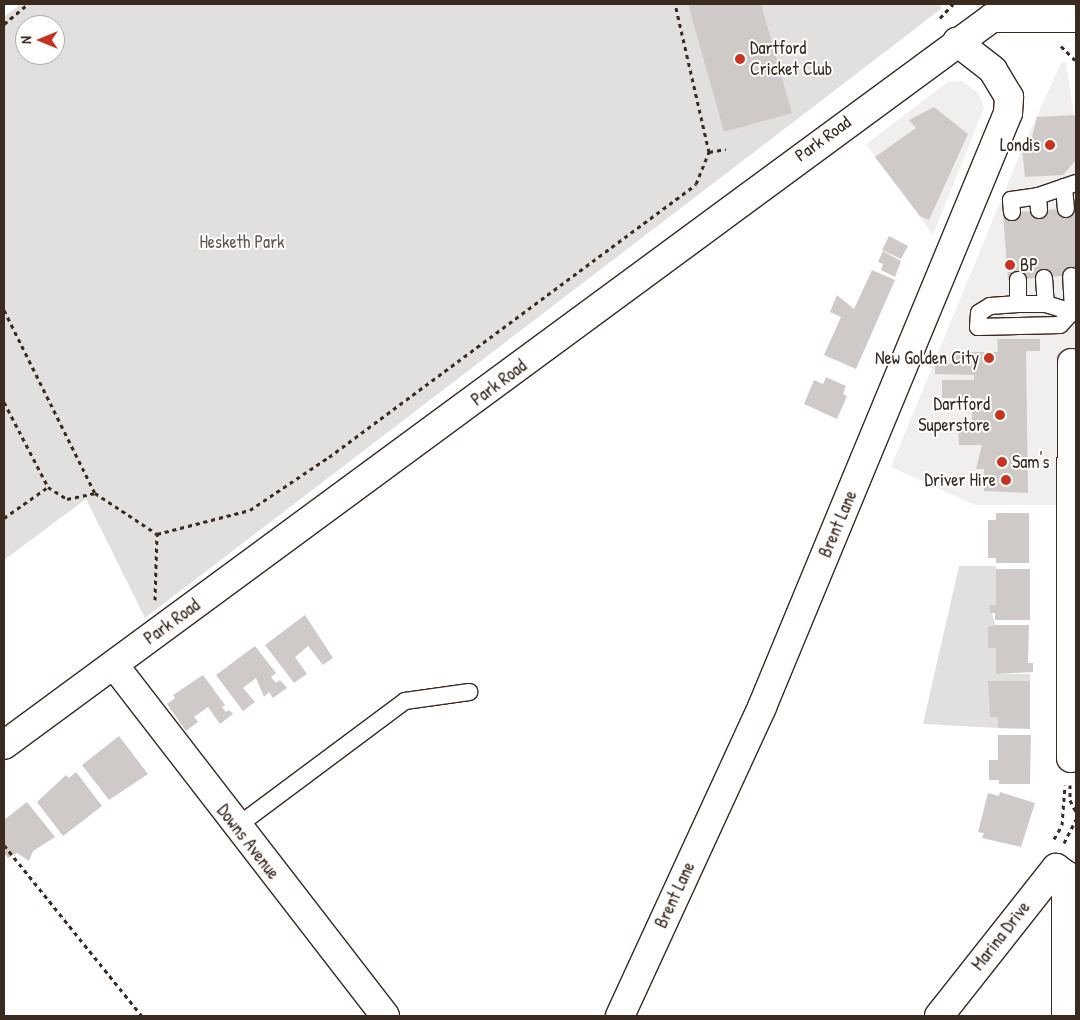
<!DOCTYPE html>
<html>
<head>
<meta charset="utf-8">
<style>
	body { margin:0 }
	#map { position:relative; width:1080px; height:1020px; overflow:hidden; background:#fff; font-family:"Patrick Hand",sans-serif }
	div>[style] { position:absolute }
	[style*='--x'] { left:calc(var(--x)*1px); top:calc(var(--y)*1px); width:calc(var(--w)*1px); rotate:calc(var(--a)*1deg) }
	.built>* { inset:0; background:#f1efee }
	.green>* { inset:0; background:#e2e0de }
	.building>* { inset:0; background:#cfcac7 }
	.path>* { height:3px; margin-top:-1.5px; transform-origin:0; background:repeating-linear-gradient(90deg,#3b2a1e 0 4px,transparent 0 8px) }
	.roads { filter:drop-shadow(1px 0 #3b2a1e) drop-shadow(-1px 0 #3b2a1e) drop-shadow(0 1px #3b2a1e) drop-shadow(0 -1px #3b2a1e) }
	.service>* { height:16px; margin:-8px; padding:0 8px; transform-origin:8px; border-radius:8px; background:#fff }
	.minor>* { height:28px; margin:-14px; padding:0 14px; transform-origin:14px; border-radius:14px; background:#fff }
	.primary>* { height:28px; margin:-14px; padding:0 14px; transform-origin:14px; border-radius:14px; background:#fff }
	.dots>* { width:14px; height:14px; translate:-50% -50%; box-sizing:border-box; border:2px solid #fff; border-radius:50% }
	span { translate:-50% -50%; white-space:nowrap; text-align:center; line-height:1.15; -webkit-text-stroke:4px #fff; paint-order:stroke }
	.poi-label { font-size:18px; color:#3b2a1e }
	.left { translate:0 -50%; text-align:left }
	.right { translate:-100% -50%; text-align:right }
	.street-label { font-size:18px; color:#3b2a1e }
	.park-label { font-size:18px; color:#65584e }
	.frame { position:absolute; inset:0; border:5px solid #3b2a1e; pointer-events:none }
	.north { position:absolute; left:15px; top:15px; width:50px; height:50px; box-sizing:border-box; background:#fff; border:1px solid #b1aaa5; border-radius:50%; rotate:270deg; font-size:14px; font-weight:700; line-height:20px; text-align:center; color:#3b2a1e }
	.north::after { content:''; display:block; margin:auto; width:18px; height:22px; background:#c8321e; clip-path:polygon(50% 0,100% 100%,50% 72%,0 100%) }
</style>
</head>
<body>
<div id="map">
	<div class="built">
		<div style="clip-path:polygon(1066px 62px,1076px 129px,1076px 351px,1059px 351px,1060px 505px,975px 505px,891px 467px,1022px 149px,1061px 63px)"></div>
		<div style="clip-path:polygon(962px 81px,979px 94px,984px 108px,933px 235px,866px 144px,948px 82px)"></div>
	</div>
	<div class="green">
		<div style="clip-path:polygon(evenodd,21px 4px,940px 4px,941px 9px,145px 618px,86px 499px,4px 560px,4px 17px,21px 4px,25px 25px,55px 25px,55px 55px,25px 55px,25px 25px)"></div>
		<div style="clip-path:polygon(959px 566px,996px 566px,996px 605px,990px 606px,996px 627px,988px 627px,988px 648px,996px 648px,996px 674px,1030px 674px,1030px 681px,989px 681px,990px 717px,998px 717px,998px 728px,923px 724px)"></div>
	</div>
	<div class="building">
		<div style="clip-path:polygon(688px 4px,761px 4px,792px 113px,724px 132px)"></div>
		<div style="clip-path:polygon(934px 107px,968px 134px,929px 220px,920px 216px,875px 157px,916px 128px,909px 120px)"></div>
		<div style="clip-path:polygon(1076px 115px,1076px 160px,1063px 175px,1025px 177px,1022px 149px,1031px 141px,1037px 117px)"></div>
		<div style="clip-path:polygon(1076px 208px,1076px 275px,1008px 280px,1003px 213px)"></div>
		<div style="clip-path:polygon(889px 236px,908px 246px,901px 259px,882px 250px)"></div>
		<div style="clip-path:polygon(883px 251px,901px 261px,895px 277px,881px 270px,883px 264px,878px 262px)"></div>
		<div style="clip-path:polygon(872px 270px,895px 280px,856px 369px,824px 355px,841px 317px,830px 312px,837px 295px,854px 309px)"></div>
		<div style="clip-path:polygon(997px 339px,1040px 339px,1040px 351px,1026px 351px,1028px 493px,984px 491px,984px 469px,976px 469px,982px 445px,959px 445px,958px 423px,972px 423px,972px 407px,980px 407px,981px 398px,942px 398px,942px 380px,974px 380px,974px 375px,935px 374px,935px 364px,951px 364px,952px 352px,998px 352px)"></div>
		<div style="clip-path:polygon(826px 377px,846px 386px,843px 394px,847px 396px,837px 419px,804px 404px,814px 380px,823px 384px)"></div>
		<div style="clip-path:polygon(996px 513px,1029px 513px,1029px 563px,996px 563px,996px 558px,988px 558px,988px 520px,996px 520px)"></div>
		<div style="clip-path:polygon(996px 569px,1030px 569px,1030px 620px,995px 620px,995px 613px,990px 613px,990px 605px,996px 605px)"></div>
		<div style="clip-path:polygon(305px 615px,333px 658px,323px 665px,308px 646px,295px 657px,307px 674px,294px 683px,265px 645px)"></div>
		<div style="clip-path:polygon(996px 625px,1029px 625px,1028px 663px,1033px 663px,1033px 672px,996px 674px,996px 648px,988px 648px,988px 627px)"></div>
		<div style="clip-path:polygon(255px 646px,276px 673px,271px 677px,276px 683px,280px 680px,287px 688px,273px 698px,269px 692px,264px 697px,256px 678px,243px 688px,255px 702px,243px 711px,216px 675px)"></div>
		<div style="clip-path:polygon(203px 675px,225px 705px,222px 707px,226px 712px,229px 710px,233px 714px,220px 724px,208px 707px,194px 717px,198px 722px,186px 731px,167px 704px,175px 698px,173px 695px)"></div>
		<div style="clip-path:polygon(988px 681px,1030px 681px,1030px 729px,998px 728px,998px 717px,990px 717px)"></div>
		<div style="clip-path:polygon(998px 735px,1031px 735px,1030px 784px,999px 784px,999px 780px,989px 780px,989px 760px,998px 760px)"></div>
		<div style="clip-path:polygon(119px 736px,148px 774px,109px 800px,82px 765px)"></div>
		<div style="clip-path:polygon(76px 772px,102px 806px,63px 836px,37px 802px,66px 775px,69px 778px)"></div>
		<div style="clip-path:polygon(1000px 792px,1035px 803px,1021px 847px,982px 838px,984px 833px,978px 832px,988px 793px,999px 796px)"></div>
		<div style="clip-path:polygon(27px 802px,55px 837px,33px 851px,29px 861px,17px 853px,8px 858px,4px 853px,4px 820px)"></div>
	</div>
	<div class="path">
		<div style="--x:940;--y:18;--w:19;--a:-47"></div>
		<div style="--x:4;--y:24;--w:31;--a:-40"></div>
		<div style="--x:1061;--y:46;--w:21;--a:45"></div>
		<div style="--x:709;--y:152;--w:17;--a:-10"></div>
		<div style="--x:4;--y:310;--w:204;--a:63.6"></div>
		<div style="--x:4;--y:402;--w:96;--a:62.6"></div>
		<div style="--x:4;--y:518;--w:54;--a:-35.2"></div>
		<div style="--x:48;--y:487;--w:22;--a:32"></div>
		<div style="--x:67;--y:499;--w:29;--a:-12"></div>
		<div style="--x:95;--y:493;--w:74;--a:33.5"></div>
		<div style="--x:155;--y:600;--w:66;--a:-88.3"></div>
		<div style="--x:157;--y:534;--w:96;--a:-14.5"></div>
		<div style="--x:250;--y:510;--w:95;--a:-33.9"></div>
		<div style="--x:329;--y:457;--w:457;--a:-36.6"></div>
		<div style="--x:696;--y:184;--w:35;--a:-68"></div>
		<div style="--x:709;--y:152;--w:152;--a:-102.9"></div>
		<div style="--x:1070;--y:785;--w:15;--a:90"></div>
		<div style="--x:1070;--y:800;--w:13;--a:63"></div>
		<div style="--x:1054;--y:839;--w:16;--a:-60"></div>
		<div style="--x:1062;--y:825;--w:40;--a:-85.7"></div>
		<div style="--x:1064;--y:843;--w:27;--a:-63"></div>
		<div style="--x:4;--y:845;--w:220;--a:51.1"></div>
	</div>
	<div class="roads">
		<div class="service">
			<div style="--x:1064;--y:187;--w:22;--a:85"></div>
			<div style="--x:1039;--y:210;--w:14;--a:-94"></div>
			<div style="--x:1038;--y:196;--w:40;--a:-18.9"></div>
			<div style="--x:1012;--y:212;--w:12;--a:-95"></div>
			<div style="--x:1011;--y:200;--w:27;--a:-8"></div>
			<div style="--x:1044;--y:278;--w:26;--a:86"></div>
			<div style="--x:1046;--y:304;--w:31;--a:17"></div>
			<div style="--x:1018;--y:280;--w:24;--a:90"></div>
			<div style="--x:1018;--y:304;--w:28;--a:0"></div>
			<div style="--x:1018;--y:304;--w:28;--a:176"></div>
			<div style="--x:990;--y:306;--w:13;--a:148"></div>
			<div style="--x:979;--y:313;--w:14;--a:94"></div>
			<div style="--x:978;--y:327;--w:82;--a:-1.4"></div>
			<div style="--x:1060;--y:325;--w:19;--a:-47"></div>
			<div style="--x:1073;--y:311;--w:35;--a:-93"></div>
			<div style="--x:236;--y:827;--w:211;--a:-36.7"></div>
			<div style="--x:405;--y:701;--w:65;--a:-8"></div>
		</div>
		<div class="minor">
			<div style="--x:114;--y:665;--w:443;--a:52.3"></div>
			<div style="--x:1071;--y:758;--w:395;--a:-89.9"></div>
			<div style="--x:620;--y:1016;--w:340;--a:-65.3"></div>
			<div style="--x:762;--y:707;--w:643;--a:-67.5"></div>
			<div style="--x:1008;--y:113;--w:16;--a:-86"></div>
			<div style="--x:1009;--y:97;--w:31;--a:-121"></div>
			<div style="--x:993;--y:70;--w:46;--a:-142.1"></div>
			<div style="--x:939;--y:1016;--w:189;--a:-51.7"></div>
			<div style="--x:1056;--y:868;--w:12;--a:35"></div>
			<div style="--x:1066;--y:875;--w:141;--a:90"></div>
		</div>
		<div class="primary">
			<div style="--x:4;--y:745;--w:1227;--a:-36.35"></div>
			<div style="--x:992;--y:18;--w:84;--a:0"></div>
		</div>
	</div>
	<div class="dots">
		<div style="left:740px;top:59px;background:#c8321e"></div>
		<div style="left:1050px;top:145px;background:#c8321e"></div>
		<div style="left:1010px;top:265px;background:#c8321e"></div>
		<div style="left:989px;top:358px;background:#c8321e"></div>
		<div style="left:1000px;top:415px;background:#c8321e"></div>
		<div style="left:1002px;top:462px;background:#c8321e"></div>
		<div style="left:1006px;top:480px;background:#c8321e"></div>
	</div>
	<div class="poi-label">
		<span class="left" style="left:750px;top:59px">Dartford<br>Cricket Club</span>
		<span class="right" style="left:1040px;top:145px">Londis</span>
		<span class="left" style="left:1020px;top:265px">BP</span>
		<span class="right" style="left:979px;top:358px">New Golden City</span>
		<span class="right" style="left:990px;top:415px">Dartford<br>Superstore</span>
		<span class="left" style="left:1012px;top:462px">Sam's</span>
		<span class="right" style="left:996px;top:480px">Driver Hire</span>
	</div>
	<div class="street-label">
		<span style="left:823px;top:139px;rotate:-36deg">Park Road</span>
		<span style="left:499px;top:383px;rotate:-37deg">Park Road</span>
		<span style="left:838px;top:524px;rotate:-67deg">Brent Lane</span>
		<span style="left:172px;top:622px;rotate:-36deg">Park Road</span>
		<span style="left:248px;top:842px;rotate:52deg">Downs Avenue</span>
		<span style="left:675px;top:895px;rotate:-65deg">Brent Lane</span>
		<span style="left:1001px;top:936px;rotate:-52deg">Marina Drive</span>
	</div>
	<div class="park-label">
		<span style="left:242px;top:242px">Hesketh Park</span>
	</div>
	<div class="frame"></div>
	<div class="north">N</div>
</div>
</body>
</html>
